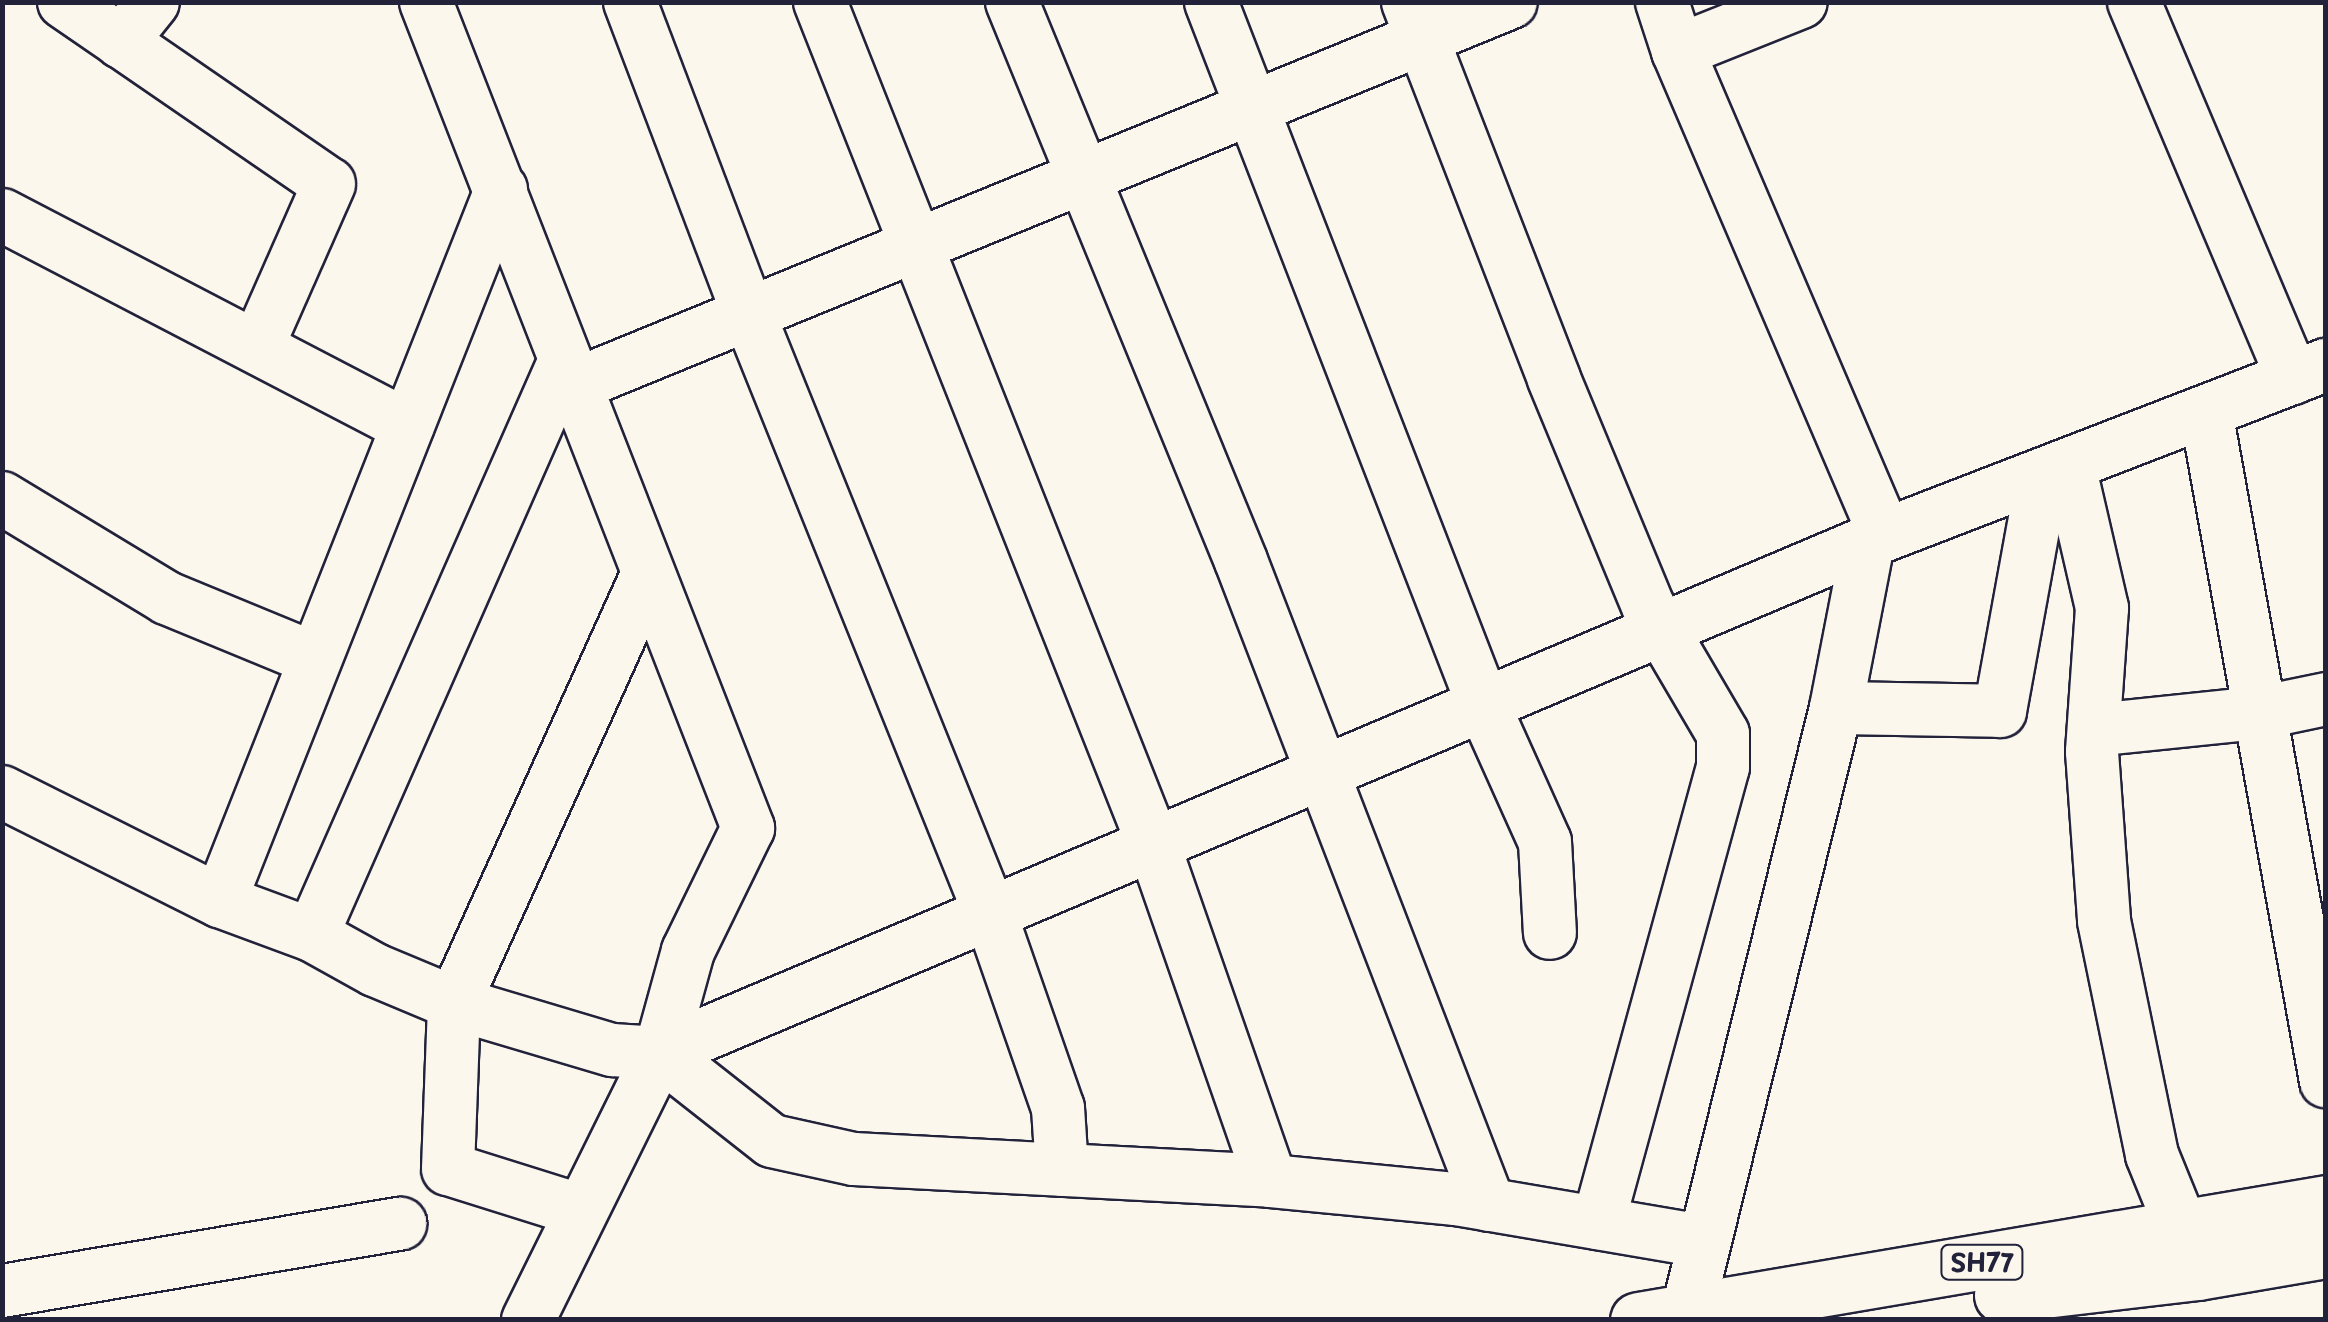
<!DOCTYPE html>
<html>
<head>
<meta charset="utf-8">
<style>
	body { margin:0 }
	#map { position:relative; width:2328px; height:1322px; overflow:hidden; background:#fbf7ec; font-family:"Playpen Sans",sans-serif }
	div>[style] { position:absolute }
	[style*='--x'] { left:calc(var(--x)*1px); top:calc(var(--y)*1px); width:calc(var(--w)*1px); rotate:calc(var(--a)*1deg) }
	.roads { filter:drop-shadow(2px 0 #22223b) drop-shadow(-2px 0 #22223b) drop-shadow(0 2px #22223b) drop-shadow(0 -2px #22223b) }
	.minor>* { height:52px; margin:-26px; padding:0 26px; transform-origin:26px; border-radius:26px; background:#fbf7ec }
	.major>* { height:55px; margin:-27.5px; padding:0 27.5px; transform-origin:27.5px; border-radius:27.5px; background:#fbf7ec }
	span { translate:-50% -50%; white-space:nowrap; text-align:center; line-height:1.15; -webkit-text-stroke:10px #fbf7ec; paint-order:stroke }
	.shield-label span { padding:2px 8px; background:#fbf7ec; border:2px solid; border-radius:8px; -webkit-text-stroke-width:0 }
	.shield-label { font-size:25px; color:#22223b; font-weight:700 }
	.frame { position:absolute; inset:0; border:5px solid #22223b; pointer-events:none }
</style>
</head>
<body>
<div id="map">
	<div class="roads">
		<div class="minor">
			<div style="--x:64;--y:2;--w:321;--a:34.5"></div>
			<div style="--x:329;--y:184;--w:178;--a:113.8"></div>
			<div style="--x:426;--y:2;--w:887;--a:68.7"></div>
			<div style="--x:748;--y:828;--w:137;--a:116"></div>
			<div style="--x:688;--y:951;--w:106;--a:105.4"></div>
			<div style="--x:660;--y:1053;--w:298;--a:116.3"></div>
			<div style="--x:630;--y:2;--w:332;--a:69.2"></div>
			<div style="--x:748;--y:312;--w:648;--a:68.07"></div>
			<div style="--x:990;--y:913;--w:207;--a:70.8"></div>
			<div style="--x:1058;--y:1108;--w:62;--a:86.3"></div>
			<div style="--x:820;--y:2;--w:905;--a:68.4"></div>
			<div style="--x:1153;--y:843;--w:358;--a:70.8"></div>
			<div style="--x:1012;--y:2;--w:604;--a:67.72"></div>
			<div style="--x:1241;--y:561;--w:690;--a:68.94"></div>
			<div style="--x:1211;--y:2;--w:753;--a:68.82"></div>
			<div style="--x:1483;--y:704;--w:151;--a:65.8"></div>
			<div style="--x:1545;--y:842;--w:91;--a:86.9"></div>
			<div style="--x:1408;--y:2;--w:404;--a:68.8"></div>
			<div style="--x:1554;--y:379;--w:246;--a:67.5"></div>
			<div style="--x:1648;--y:606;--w:148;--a:59.6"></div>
			<div style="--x:1723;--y:734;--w:33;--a:90"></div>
			<div style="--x:1723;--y:767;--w:473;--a:105.3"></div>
			<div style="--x:1662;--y:2;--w:52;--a:71.9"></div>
			<div style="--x:1678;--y:51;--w:526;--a:66.84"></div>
			<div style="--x:1885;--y:535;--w:473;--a:-21.1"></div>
			<div style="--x:2134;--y:2;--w:408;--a:67.1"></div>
			<div style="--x:121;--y:42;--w:51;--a:-51.3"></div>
			<div style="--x:1678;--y:51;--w:132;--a:-21.7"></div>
			<div style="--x:2;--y:215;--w:457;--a:27.5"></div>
			<div style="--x:575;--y:385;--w:1011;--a:-22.25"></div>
			<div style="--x:2206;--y:412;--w:680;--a:79.83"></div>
			<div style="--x:2069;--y:465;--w:147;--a:77"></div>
			<div style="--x:2102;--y:608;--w:144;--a:94"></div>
			<div style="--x:2092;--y:752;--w:169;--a:85.9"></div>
			<div style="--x:2104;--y:921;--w:239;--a:78.4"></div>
			<div style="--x:2152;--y:1155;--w:80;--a:67.9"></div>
			<div style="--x:2;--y:498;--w:193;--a:31.2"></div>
			<div style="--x:167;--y:598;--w:160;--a:22.4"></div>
			<div style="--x:1836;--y:708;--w:164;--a:1"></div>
			<div style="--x:2000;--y:711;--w:240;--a:-79.7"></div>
			<div style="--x:2094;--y:730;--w:166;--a:-5.9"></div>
			<div style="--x:2259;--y:713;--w:68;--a:-11.8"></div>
			<div style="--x:2;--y:792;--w:244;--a:26.6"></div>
			<div style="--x:220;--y:901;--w:98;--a:20.3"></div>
			<div style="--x:312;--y:935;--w:72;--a:29.1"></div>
			<div style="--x:375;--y:970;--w:86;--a:22.7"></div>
			<div style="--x:454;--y:1003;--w:165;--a:16.6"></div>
			<div style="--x:612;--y:1050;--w:48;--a:3.6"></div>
			<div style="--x:660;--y:1053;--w:142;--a:38.2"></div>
			<div style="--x:772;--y:1141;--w:84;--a:12.4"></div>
			<div style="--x:854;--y:1159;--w:418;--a:3"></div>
			<div style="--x:1271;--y:1181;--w:186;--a:5.6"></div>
			<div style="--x:1456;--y:1199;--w:251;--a:9.7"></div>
			<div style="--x:220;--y:901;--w:765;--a:-68.44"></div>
			<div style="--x:312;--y:935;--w:628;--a:-66.25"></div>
			<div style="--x:660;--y:1053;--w:1330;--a:-22.92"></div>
			<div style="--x:579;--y:1210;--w:137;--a:-162.6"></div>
			<div style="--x:448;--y:1169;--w:166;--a:-87.9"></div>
			<div style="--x:454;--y:1003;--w:470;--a:-65.7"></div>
			<div style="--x:2;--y:1291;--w:404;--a:-9.6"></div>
			<div style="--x:1688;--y:1310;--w:620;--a:-76.19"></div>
			<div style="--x:1836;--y:708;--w:168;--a:-79"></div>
		</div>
		<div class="major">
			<div style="--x:2002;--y:1295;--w:197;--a:-6.7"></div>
			<div style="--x:2198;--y:1272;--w:130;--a:-9.8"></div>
			<div style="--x:1638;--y:1320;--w:698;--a:-9.65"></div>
		</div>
	</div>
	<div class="shield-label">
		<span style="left:1982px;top:1262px">SH77</span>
	</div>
	<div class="frame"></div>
</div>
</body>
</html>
